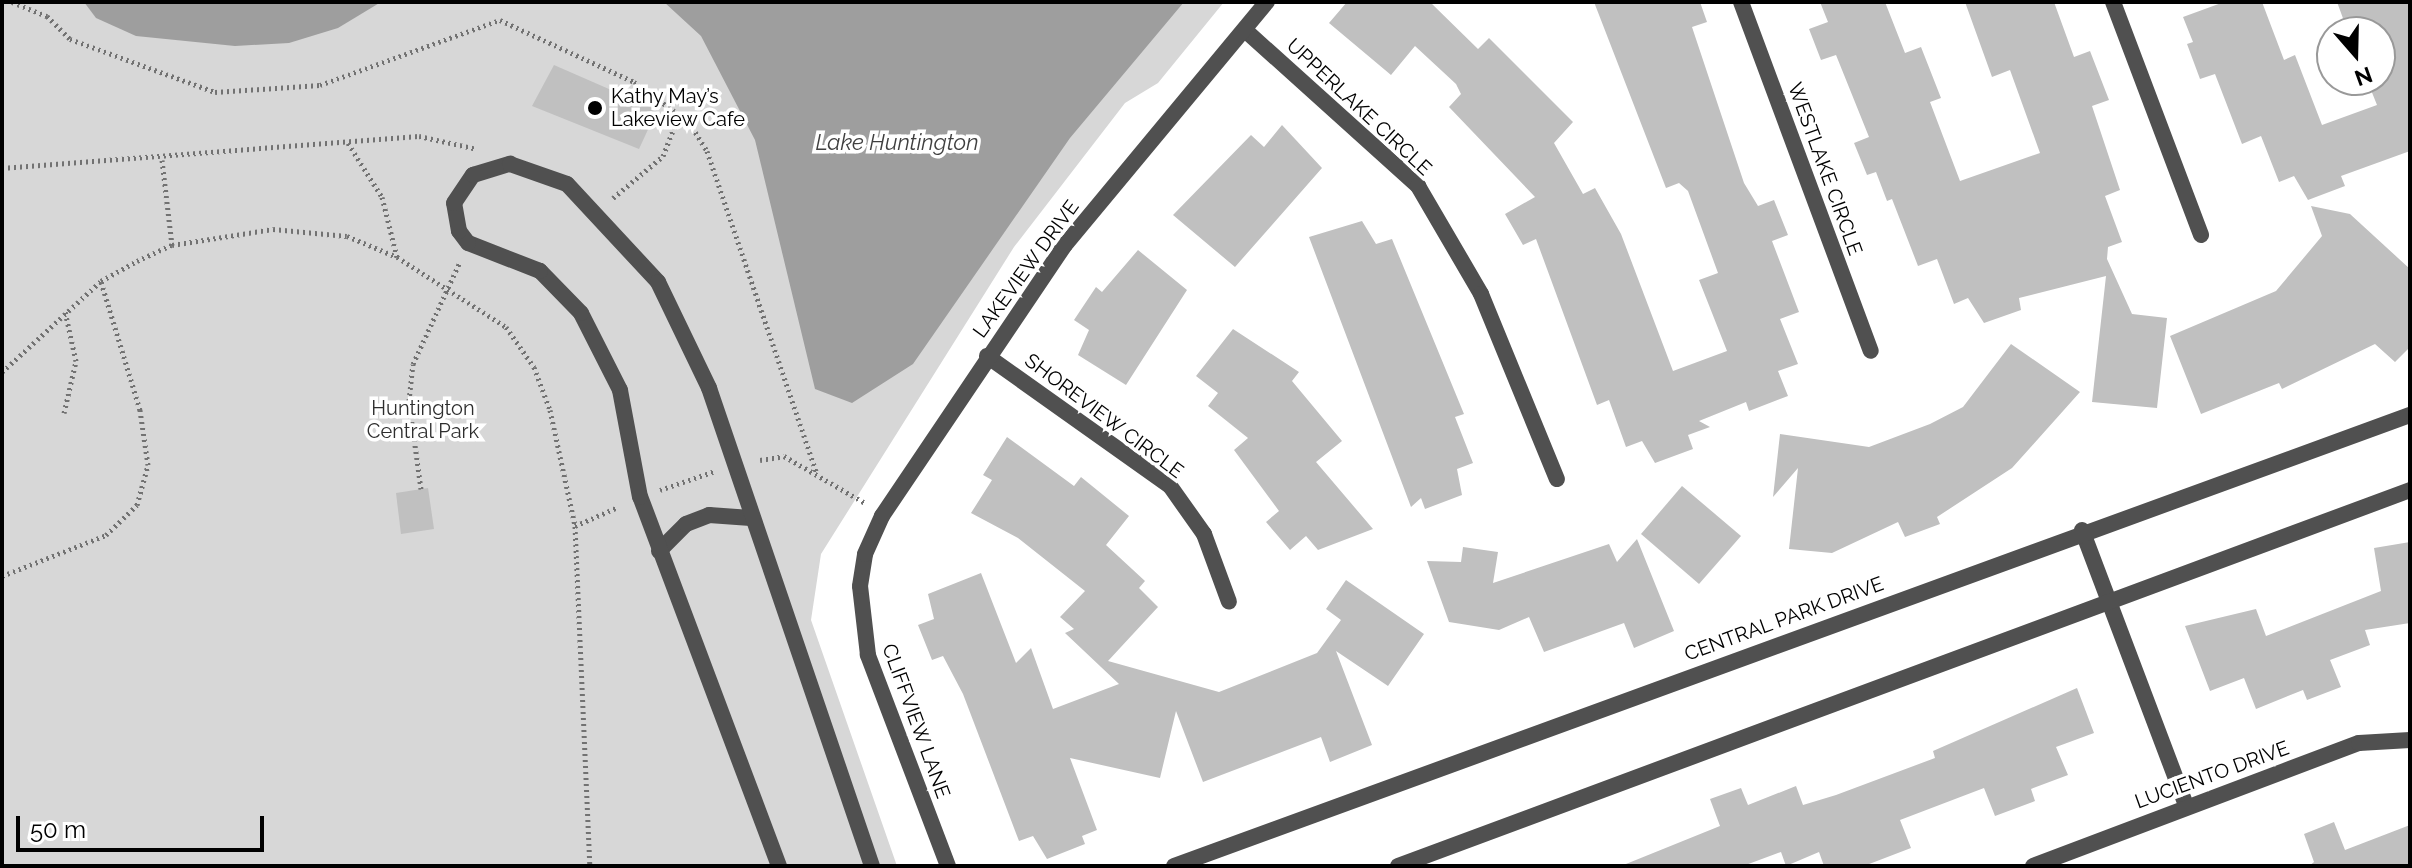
<!DOCTYPE html>
<html>
<head>
<meta charset="utf-8">
<style>
	body { margin:0 }
	#map { position:relative; width:2412px; height:868px; overflow:hidden; background:#fff; font-family:Raleway,sans-serif }
	div>[style] { position:absolute }
	[style*='--x'] { left:calc(var(--x)*1px); top:calc(var(--y)*1px); width:calc(var(--w)*1px); rotate:calc(var(--a)*1deg) }
	.green>* { inset:0; background:#d7d7d7 }
	.water>* { inset:0; background:#9e9e9e }
	.building>* { inset:0; background:#c0c0c0 }
	.path>* { height:5px; margin-top:-2.5px; transform-origin:0; background:repeating-linear-gradient(90deg,#727272 0 2px,transparent 0 6px) }
	.service>* { height:16px; margin:-8px; padding:0 8px; transform-origin:8px; border-radius:8px; background:#505050 }
	.minor>* { height:16px; margin:-8px; padding:0 8px; transform-origin:8px; border-radius:8px; background:#505050 }
	.tertiary>* { height:16px; margin:-8px; padding:0 8px; transform-origin:8px; border-radius:8px; background:#505050 }
	.dots>* { width:22px; height:22px; translate:-50% -50%; box-sizing:border-box; border:4px solid #fff; border-radius:50% }
	span { translate:-50% -50%; white-space:nowrap; text-align:center; line-height:1.15; -webkit-text-stroke:7px #fff; paint-order:stroke }
	.poi-label { font-size:20px; color:#000 }
	.left { translate:0 -50%; text-align:left }
	.street-label { font-size:20px; color:#000 }
	.park-label { font-size:20px; color:#2e2e2e }
	.water-label { font-size:22px; color:#3f3f3f; font-style:italic }
	.frame { position:absolute; inset:0; border:4px solid #000; pointer-events:none }
	.north { position:absolute; left:2316px; top:16px; width:80px; height:80px; box-sizing:border-box; background:#fff; border:2px solid #999; border-radius:50%; rotate:160deg; font-size:22px; font-weight:700; line-height:32px; text-align:center; color:#000 }
	.north::after { content:''; display:block; margin:auto; width:28px; height:36px; background:#000; clip-path:polygon(50% 0,100% 100%,50% 72%,0 100%) }
	.scale { position:absolute; left:16px; top:816px; width:248px; height:36px; box-sizing:border-box; border:4px solid #000; border-top:0; padding-left:10px; font-size:24px; line-height:28px; white-space:nowrap; color:#000; -webkit-text-stroke:6px #fff; paint-order:stroke }
</style>
</head>
<body>
<div id="map">
	<div class="green">
		<div style="clip-path:polygon(2px 2px,1224px 2px,1158px 83px,1125px 103px,1014px 247px,821px 554px,811px 620px,897px 866px,2px 866px)"></div>
	</div>
	<div class="water">
		<div style="clip-path:polygon(84px 2px,381px 2px,338px 28px,289px 43px,235px 46px,136px 36px,96px 18px)"></div>
		<div style="clip-path:polygon(664px 2px,1184px 2px,1070px 138px,913px 364px,852px 403px,815px 389px,755px 140px,701px 36px)"></div>
	</div>
	<div class="building">
		<div style="clip-path:polygon(1347px 2px,1430px 2px,1478px 49px,1489px 38px,1573px 122px,1554px 143px,1583px 194px,1595px 188px,1621px 234px,1673px 371px,1727px 351px,1699px 280px,1718px 273px,1688px 191px,1679px 183px,1666px 188px,1594px 2px,1700px 2px,1707px 22px,1692px 27px,1744px 183px,1758px 206px,1774px 200px,1788px 235px,1772px 241px,1799px 312px,1780px 319px,1798px 364px,1778px 371px,1788px 396px,1749px 411px,1746px 402px,1699px 421px,1710px 427px,1688px 435px,1693px 449px,1655px 463px,1642px 441px,1626px 447px,1609px 400px,1597px 405px,1536px 239px,1523px 245px,1505px 214px,1535px 197px,1449px 107px,1461px 94px,1456px 84px,1415px 46px,1391px 75px,1329px 23px)"></div>
		<div style="clip-path:polygon(1820px 2px,1885px 2px,1905px 53px,1921px 47px,1941px 98px,1930px 102px,1960px 181px,2040px 153px,2010px 70px,1992px 77px,1965px 2px,2054px 2px,2074px 57px,2090px 51px,2109px 100px,2092px 106px,2120px 190px,2105px 196px,2122px 242px,2108px 247px,2107px 259px,2132px 314px,2167px 318px,2157px 408px,2092px 402px,2106px 276px,2019px 298px,2021px 310px,1984px 323px,1968px 298px,1954px 304px,1937px 259px,1918px 266px,1892px 199px,1887px 201px,1876px 172px,1867px 175px,1854px 143px,1869px 137px,1836px 55px,1821px 60px,1809px 29px,1828px 22px)"></div>
		<div style="clip-path:polygon(2224px 2px,2262px 2px,2284px 60px,2295px 55px,2322px 125px,2377px 105px,2367px 80px,2380px 80px,2380px 32px,2348px 32px,2337px 2px,2410px 2px,2410px 151px,2341px 176px,2345px 186px,2308px 200px,2294px 176px,2279px 182px,2261px 136px,2242px 144px,2215px 74px,2200px 79px,2187px 44px,2193px 42px,2183px 17px)"></div>
		<div style="clip-path:polygon(554px 65px,657px 110px,639px 149px,532px 106px)"></div>
		<div style="clip-path:polygon(1282px 125px,1322px 168px,1235px 267px,1173px 215px,1251px 135px,1264px 147px)"></div>
		<div style="clip-path:polygon(2311px 206px,2350px 214px,2410px 269px,2410px 347px,2395px 362px,2375px 344px,2282px 389px,2279px 383px,2201px 414px,2170px 336px,2276px 291px,2322px 236px)"></div>
		<div style="clip-path:polygon(1362px 221px,1376px 244px,1392px 239px,1464px 414px,1455px 417px,1473px 463px,1457px 469px,1462px 495px,1425px 509px,1421px 498px,1411px 507px,1309px 237px)"></div>
		<div style="clip-path:polygon(1138px 250px,1187px 290px,1126px 385px,1078px 355px,1089px 330px,1074px 320px,1096px 287px,1102px 292px)"></div>
		<div style="clip-path:polygon(1233px 329px,1299px 372px,1292px 381px,1342px 441px,1316px 462px,1373px 529px,1318px 550px,1306px 536px,1290px 550px,1266px 522px,1279px 511px,1234px 450px,1248px 438px,1208px 406px,1218px 393px,1196px 376px)"></div>
		<div style="clip-path:polygon(2011px 344px,2080px 392px,2012px 468px,1937px 517px,1940px 524px,1905px 537px,1898px 522px,1832px 553px,1789px 549px,1798px 468px,1773px 497px,1780px 434px,1869px 447px,1930px 424px,1963px 407px)"></div>
		<div style="clip-path:polygon(1007px 437px,1074px 486px,1081px 477px,1129px 516px,1106px 545px,1145px 581px,1139px 588px,1158px 607px,1108px 661px,1219px 692px,1317px 653px,1341px 620px,1326px 609px,1346px 580px,1424px 634px,1388px 686px,1336px 651px,1372px 745px,1330px 762px,1321px 737px,1203px 782px,1176px 711px,1160px 778px,1070px 758px,1097px 830px,1082px 836px,1085px 844px,1047px 859px,1033px 836px,1019px 841px,963px 694px,943px 656px,932px 660px,918px 625px,934px 619px,928px 594px,981px 573px,1016px 663px,1031px 648px,1053px 709px,1119px 684px,1065px 633px,1074px 629px,1060px 617px,1085px 591px,1018px 538px,971px 513px,992px 480px,983px 475px)"></div>
		<div style="clip-path:polygon(1682px 486px,1741px 536px,1699px 584px,1641px 534px)"></div>
		<div style="clip-path:polygon(428px 488px,434px 529px,401px 534px,396px 493px)"></div>
		<div style="clip-path:polygon(1637px 539px,1674px 631px,1634px 648px,1624px 623px,1544px 652px,1529px 617px,1499px 630px,1449px 622px,1427px 561px,1461px 562px,1463px 547px,1498px 552px,1493px 583px,1609px 544px,1617px 562px)"></div>
		<div style="clip-path:polygon(2410px 542px,2410px 623px,2365px 630px,2370px 645px,2330px 660px,2341px 687px,2307px 700px,2303px 690px,2256px 709px,2244px 678px,2210px 691px,2185px 626px,2256px 609px,2266px 636px,2381px 591px,2374px 548px)"></div>
		<div style="clip-path:polygon(2077px 688px,2094px 733px,2056px 747px,2068px 775px,2031px 789px,2035px 801px,1995px 816px,1984px 788px,1900px 820px,1911px 848px,1864px 866px,1824px 866px,1819px 852px,1786px 866px,1781px 852px,1743px 866px,1621px 866px,1720px 826px,1710px 799px,1741px 788px,1748px 805px,1796px 786px,1803px 805px,1836px 795px,1935px 758px,1933px 751px)"></div>
		<div style="clip-path:polygon(2334px 822px,2345px 850px,2410px 825px,2410px 866px,2309px 866px,2314px 862px,2304px 834px)"></div>
	</div>
	<div class="path">
		<div style="--x:12;--y:2;--w:38;--a:22"></div>
		<div style="--x:47;--y:16;--w:33;--a:45"></div>
		<div style="--x:70;--y:39;--w:154;--a:20.1"></div>
		<div style="--x:215;--y:92;--w:105;--a:-3.8"></div>
		<div style="--x:320;--y:85;--w:191;--a:-19.9"></div>
		<div style="--x:500;--y:20;--w:148;--a:24.8"></div>
		<div style="--x:634;--y:82;--w:68;--a:36"></div>
		<div style="--x:689;--y:122;--w:34;--a:58"></div>
		<div style="--x:707;--y:151;--w:341;--a:71.2"></div>
		<div style="--x:348;--y:143;--w:64;--a:57.8"></div>
		<div style="--x:382;--y:197;--w:62;--a:76"></div>
		<div style="--x:162;--y:160;--w:86;--a:83.3"></div>
		<div style="--x:2;--y:168;--w:418;--a:-4.4"></div>
		<div style="--x:419;--y:136;--w:59;--a:12.6"></div>
		<div style="--x:613;--y:198;--w:65;--a:-40"></div>
		<div style="--x:663;--y:156;--w:44;--a:-68.7"></div>
		<div style="--x:2;--y:372;--w:134;--a:-42.6"></div>
		<div style="--x:101;--y:281;--w:41;--a:-29.1"></div>
		<div style="--x:137;--y:261;--w:38;--a:-25"></div>
		<div style="--x:172;--y:245;--w:102;--a:-9"></div>
		<div style="--x:273;--y:229;--w:74;--a:5.4"></div>
		<div style="--x:347;--y:236;--w:54;--a:22.8"></div>
		<div style="--x:397;--y:257;--w:130;--a:32.7"></div>
		<div style="--x:506;--y:327;--w:49;--a:55"></div>
		<div style="--x:534;--y:367;--w:46;--a:69.6"></div>
		<div style="--x:550;--y:410;--w:119;--a:77.8"></div>
		<div style="--x:575;--y:526;--w:340;--a:87.5"></div>
		<div style="--x:64;--y:413;--w:53;--a:-77"></div>
		<div style="--x:76;--y:361;--w:51;--a:-102.4"></div>
		<div style="--x:760;--y:460;--w:24;--a:-9"></div>
		<div style="--x:784;--y:456;--w:94;--a:30.1"></div>
		<div style="--x:421;--y:489;--w:89;--a:-97.8"></div>
		<div style="--x:409;--y:401;--w:37;--a:-84"></div>
		<div style="--x:413;--y:364;--w:112;--a:-65.3"></div>
		<div style="--x:660;--y:490;--w:58;--a:-19.1"></div>
		<div style="--x:575;--y:526;--w:47;--a:-23.8"></div>
		<div style="--x:2;--y:576;--w:112;--a:-21.5"></div>
		<div style="--x:106;--y:535;--w:43;--a:-44.1"></div>
		<div style="--x:137;--y:505;--w:41;--a:-74.6"></div>
		<div style="--x:148;--y:465;--w:56;--a:-98.3"></div>
		<div style="--x:140;--y:410;--w:134;--a:-106.9"></div>
	</div>
	<div class="service">
		<div style="--x:659;--y:551;--w:38;--a:-45"></div>
		<div style="--x:686;--y:524;--w:25;--a:-21"></div>
		<div style="--x:709;--y:515;--w:42;--a:4.1"></div>
		<div style="--x:779;--y:866;--w:394;--a:-110.6"></div>
		<div style="--x:640;--y:497;--w:109;--a:-100.6"></div>
		<div style="--x:620;--y:390;--w:86;--a:-116.9"></div>
		<div style="--x:581;--y:313;--w:59;--a:-134.3"></div>
		<div style="--x:540;--y:271;--w:77;--a:-158.7"></div>
		<div style="--x:468;--y:243;--w:15;--a:-127"></div>
		<div style="--x:459;--y:231;--w:28;--a:-100"></div>
		<div style="--x:454;--y:203;--w:34;--a:-56"></div>
		<div style="--x:473;--y:175;--w:39;--a:-17"></div>
		<div style="--x:510;--y:164;--w:60;--a:19.3"></div>
		<div style="--x:567;--y:184;--w:134;--a:47.1"></div>
		<div style="--x:658;--y:282;--w:118;--a:64.3"></div>
		<div style="--x:709;--y:388;--w:505;--a:71.17"></div>
	</div>
	<div class="minor">
		<div style="--x:1741;--y:2;--w:372;--a:69.6"></div>
		<div style="--x:2113;--y:2;--w:249;--a:69.3"></div>
		<div style="--x:1246;--y:31;--w:232;--a:42"></div>
		<div style="--x:1418;--y:186;--w:125;--a:59.7"></div>
		<div style="--x:1481;--y:294;--w:200;--a:67.7"></div>
		<div style="--x:987;--y:356;--w:224;--a:35.4"></div>
		<div style="--x:1170;--y:486;--w:59;--a:54.7"></div>
		<div style="--x:1204;--y:534;--w:72;--a:69.8"></div>
		<div style="--x:2082;--y:530;--w:294;--a:69.3"></div>
		<div style="--x:2033;--y:866;--w:348;--a:-20.7"></div>
		<div style="--x:2359;--y:743;--w:51;--a:-3.4"></div>
	</div>
	<div class="tertiary">
		<div style="--x:948;--y:866;--w:226;--a:-110.8"></div>
		<div style="--x:868;--y:655;--w:69;--a:-96.6"></div>
		<div style="--x:860;--y:586;--w:32;--a:-81"></div>
		<div style="--x:865;--y:554;--w:42;--a:-65.9"></div>
		<div style="--x:882;--y:516;--w:327;--a:-56"></div>
		<div style="--x:1065;--y:245;--w:316;--a:-50.3"></div>
		<div style="--x:1174;--y:866;--w:1316;--a:-20.05"></div>
		<div style="--x:1398;--y:866;--w:1080;--a:-20.38"></div>
	</div>
	<div class="dots">
		<div style="left:595px;top:108px;background:#000"></div>
	</div>
	<div class="poi-label">
		<span class="left" style="left:611px;top:108px">Kathy May’s<br>Lakeview Cafe</span>
	</div>
	<div class="street-label">
		<span style="left:1359px;top:107px;rotate:43deg">UPPERLAKE CIRCLE</span>
		<span style="left:1825px;top:169px;rotate:70deg">WESTLAKE CIRCLE</span>
		<span style="left:1026px;top:269px;rotate:-54deg">LAKEVIEW DRIVE</span>
		<span style="left:1104px;top:416px;rotate:37deg">SHOREVIEW CIRCLE</span>
		<span style="left:1784px;top:619px;rotate:-20deg">CENTRAL PARK DRIVE</span>
		<span style="left:916px;top:721px;rotate:70deg">CLIFFVIEW LANE</span>
		<span style="left:2212px;top:775px;rotate:-20deg">LUCIENTO DRIVE</span>
	</div>
	<div class="park-label">
		<span style="left:423px;top:420px">Huntington<br>Central Park</span>
	</div>
	<div class="water-label">
		<span style="left:897px;top:143px">Lake Huntington</span>
	</div>
	<div class="frame"></div>
	<div class="north">N</div>
	<div class="scale">50 m</div>
</div>
</body>
</html>
